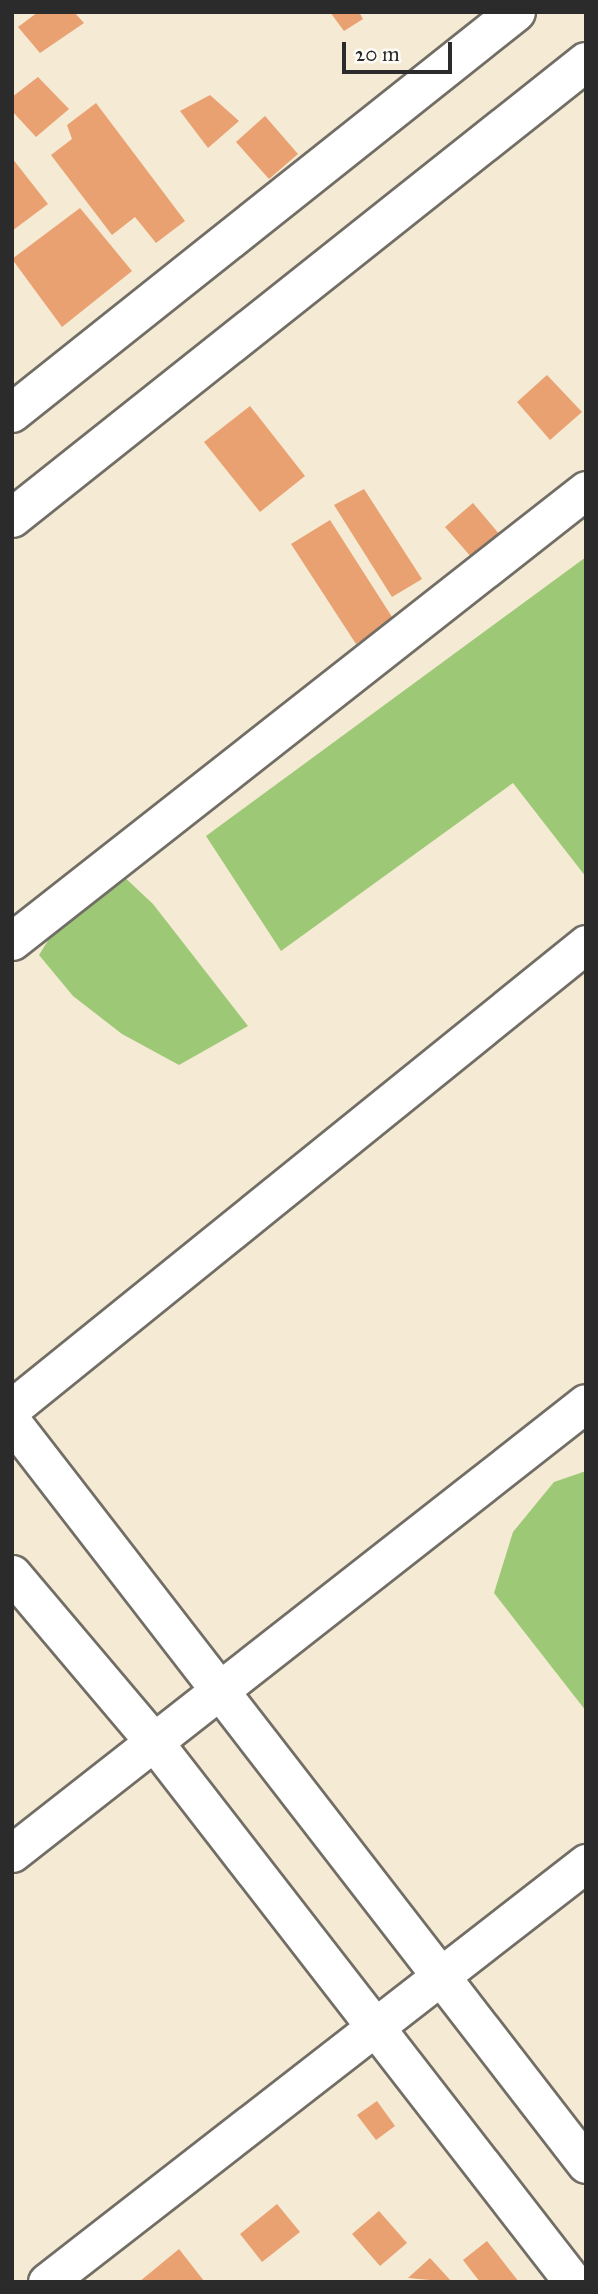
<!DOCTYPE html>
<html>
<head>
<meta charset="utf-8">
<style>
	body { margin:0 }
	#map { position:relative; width:598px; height:2294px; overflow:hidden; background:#f5ead4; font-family:"IM FELL Great Primer",serif }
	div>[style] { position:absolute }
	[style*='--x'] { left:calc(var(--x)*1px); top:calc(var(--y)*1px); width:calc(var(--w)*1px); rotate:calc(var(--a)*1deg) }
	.green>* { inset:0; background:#9dc977 }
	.building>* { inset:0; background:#e9a171 }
	.roads { filter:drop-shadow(2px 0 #726e66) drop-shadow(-2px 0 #726e66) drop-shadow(0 2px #726e66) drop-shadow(0 -2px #726e66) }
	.minor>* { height:37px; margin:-18.5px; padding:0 18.5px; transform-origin:18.5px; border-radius:18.5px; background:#fff }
	.tertiary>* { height:38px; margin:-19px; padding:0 19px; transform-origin:19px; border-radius:19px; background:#fff }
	span { translate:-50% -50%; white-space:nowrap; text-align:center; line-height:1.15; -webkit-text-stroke:5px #fdfcf7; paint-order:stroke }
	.frame { position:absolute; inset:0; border:14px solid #2b2b2b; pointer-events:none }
	.scale { position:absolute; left:342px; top:42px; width:110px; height:32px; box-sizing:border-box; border:4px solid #2b2b2b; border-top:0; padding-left:9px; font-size:21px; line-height:24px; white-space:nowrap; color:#2b2b2b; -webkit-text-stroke:5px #fdfcf7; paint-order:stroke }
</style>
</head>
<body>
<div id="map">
	<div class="green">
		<div style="clip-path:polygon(586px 557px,586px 877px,513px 783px,281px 951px,206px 836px)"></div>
		<div style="clip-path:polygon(121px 874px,153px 904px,248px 1026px,179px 1065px,122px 1034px,73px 996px,39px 955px,88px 876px)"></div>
		<div style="clip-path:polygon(586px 1471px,586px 1711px,494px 1593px,513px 1532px,554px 1482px)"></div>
	</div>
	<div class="building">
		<div style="clip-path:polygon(38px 12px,74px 12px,84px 23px,40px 53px,18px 27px)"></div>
		<div style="clip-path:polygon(330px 12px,359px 12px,363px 19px,344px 31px)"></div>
		<div style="clip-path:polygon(38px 77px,69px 109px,36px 137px,12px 111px,12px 97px)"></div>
		<div style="clip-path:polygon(210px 95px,239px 121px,208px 148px,180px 111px)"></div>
		<div style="clip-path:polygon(96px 103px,185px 221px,156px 243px,135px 217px,112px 235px,51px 155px,72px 139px,67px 125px)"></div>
		<div style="clip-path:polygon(265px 116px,298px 154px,269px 179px,236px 142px)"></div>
		<div style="clip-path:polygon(12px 158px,48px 204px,12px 231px)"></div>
		<div style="clip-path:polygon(80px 208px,132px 271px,62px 327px,12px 259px)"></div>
		<div style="clip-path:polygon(547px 375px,582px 412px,550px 440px,517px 402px)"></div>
		<div style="clip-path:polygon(250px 406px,305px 476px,260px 512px,204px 442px)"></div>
		<div style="clip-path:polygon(364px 489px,422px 579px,392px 597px,334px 505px)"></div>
		<div style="clip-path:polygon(473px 503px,500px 535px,472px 558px,445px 527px)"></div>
		<div style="clip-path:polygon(330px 520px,394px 620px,356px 644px,291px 544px)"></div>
		<div style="clip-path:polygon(377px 2101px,395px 2126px,376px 2140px,357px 2115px)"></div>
		<div style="clip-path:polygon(277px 2204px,300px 2232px,262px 2262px,240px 2234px)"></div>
		<div style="clip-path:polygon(379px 2211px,407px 2243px,380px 2266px,352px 2234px)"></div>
		<div style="clip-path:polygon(487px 2241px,519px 2282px,480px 2282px,463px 2260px)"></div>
		<div style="clip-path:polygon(179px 2249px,204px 2281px,139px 2282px)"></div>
		<div style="clip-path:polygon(430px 2258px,452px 2282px,408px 2278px)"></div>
	</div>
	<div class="roads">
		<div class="minor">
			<div style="--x:12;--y:941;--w:730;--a:-38.16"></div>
			<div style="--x:12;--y:1408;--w:738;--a:-38.95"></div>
			<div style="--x:12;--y:1422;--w:938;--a:52.28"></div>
			<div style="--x:12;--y:1574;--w:220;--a:49.8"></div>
			<div style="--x:154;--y:1742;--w:683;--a:52.19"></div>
			<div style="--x:12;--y:1853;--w:729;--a:-38.1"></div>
			<div style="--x:47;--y:2282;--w:683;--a:-37.86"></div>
		</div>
		<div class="tertiary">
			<div style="--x:12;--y:413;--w:644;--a:-38.51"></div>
			<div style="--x:12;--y:518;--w:733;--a:-38.46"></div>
		</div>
	</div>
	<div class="frame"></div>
	<div class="scale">20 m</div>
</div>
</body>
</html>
